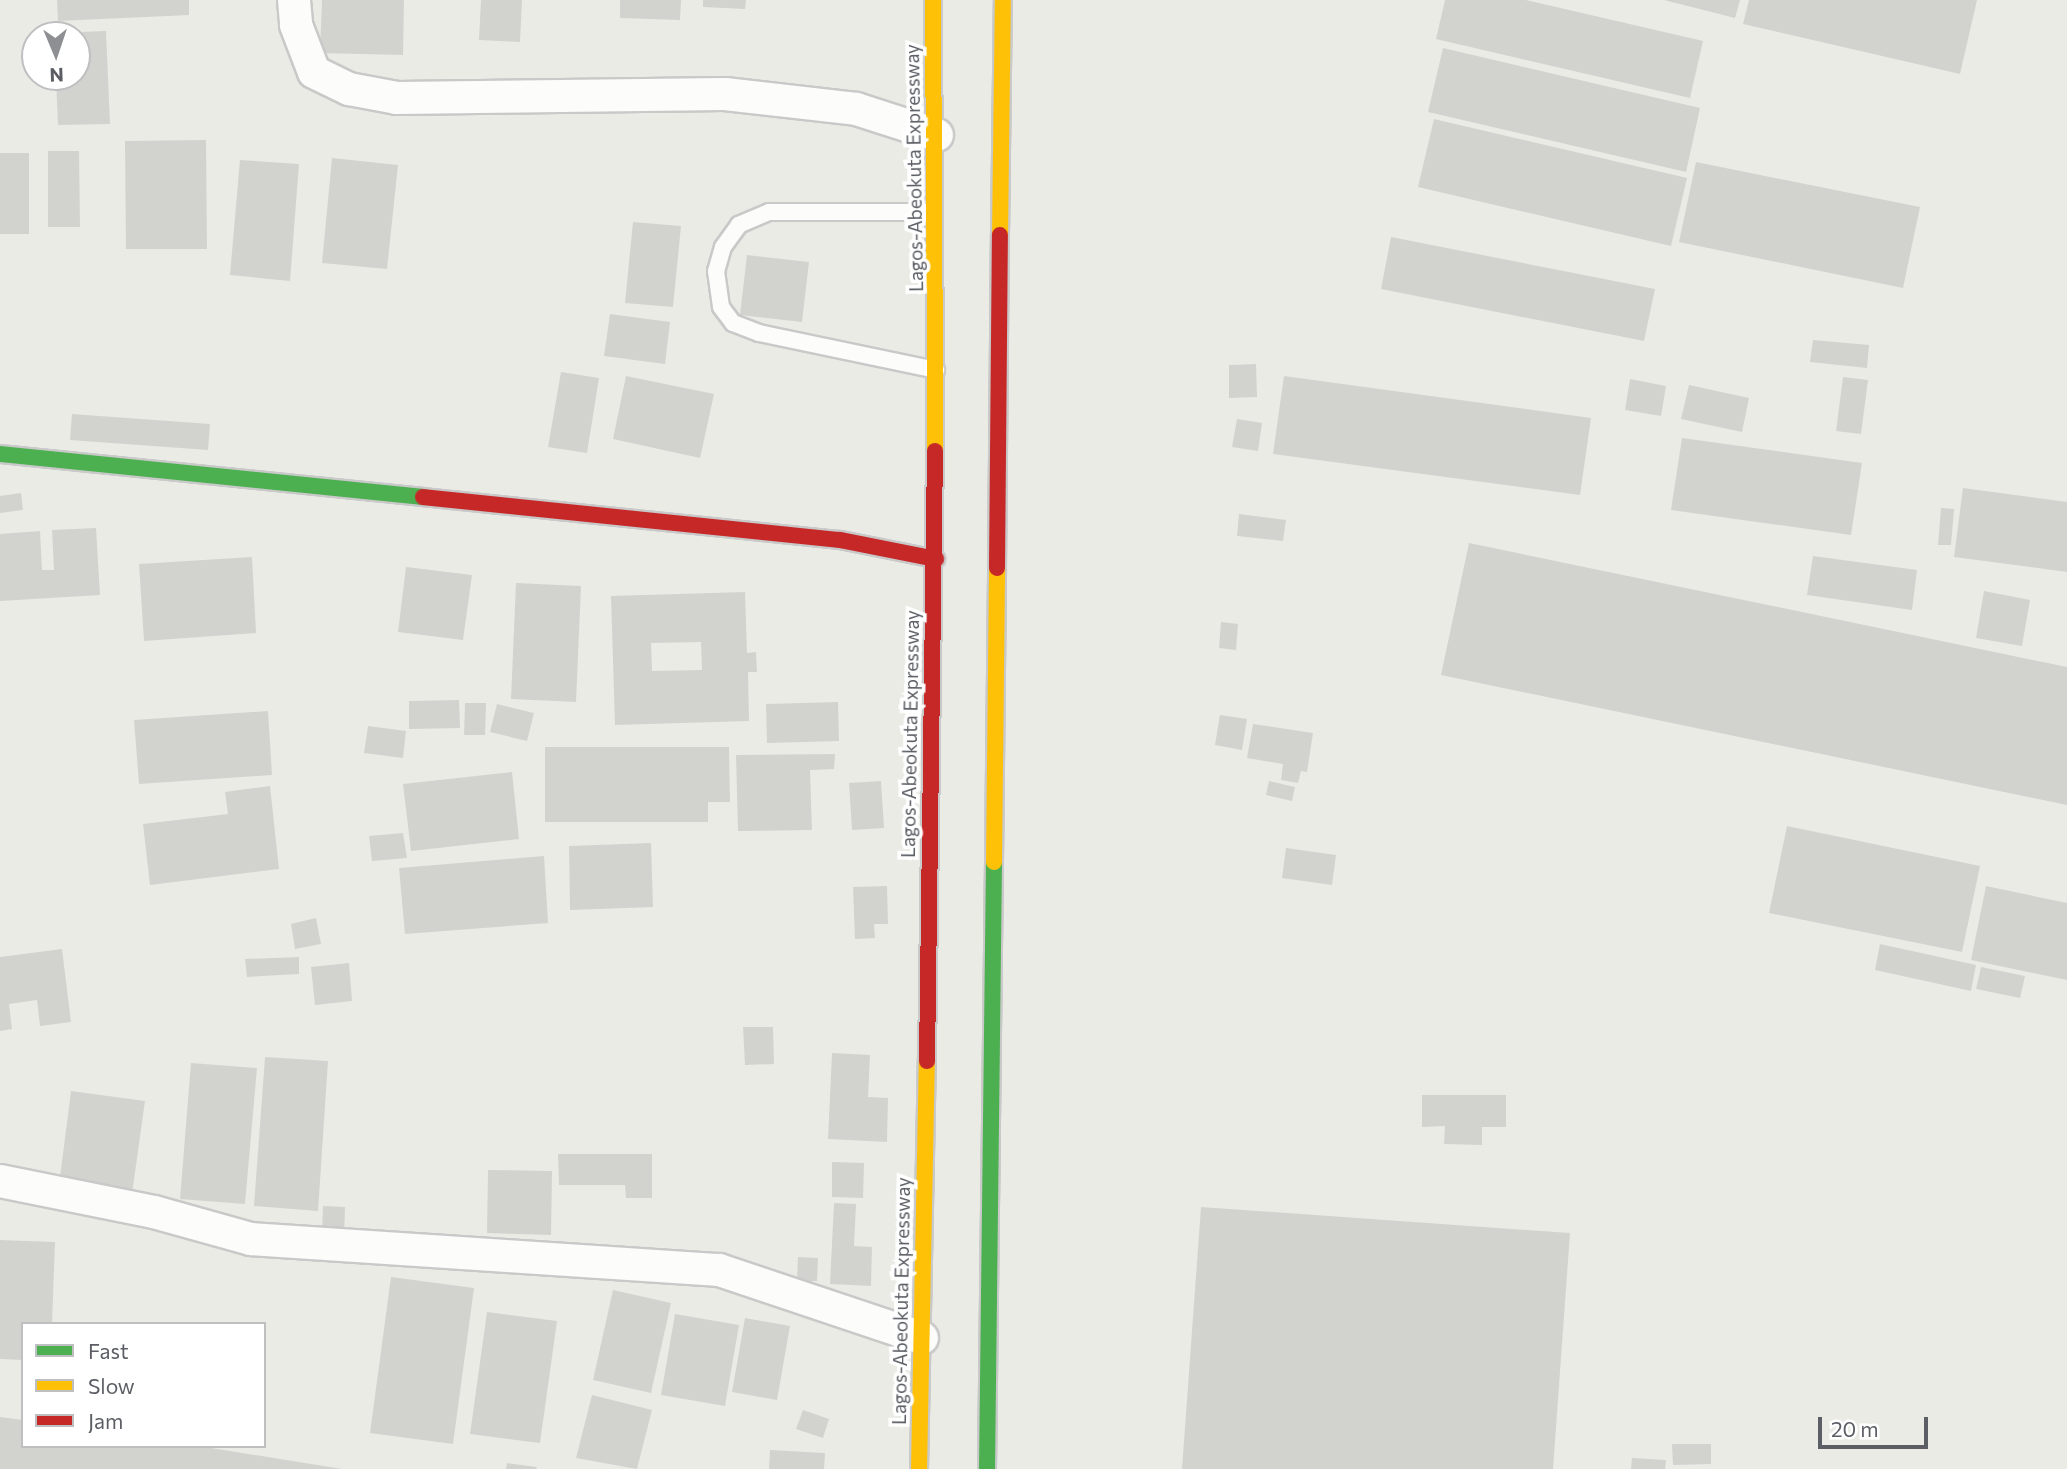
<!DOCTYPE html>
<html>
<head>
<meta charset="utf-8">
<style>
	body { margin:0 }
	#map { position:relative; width:2067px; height:1469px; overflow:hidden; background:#ebebe6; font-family:Commissioner,sans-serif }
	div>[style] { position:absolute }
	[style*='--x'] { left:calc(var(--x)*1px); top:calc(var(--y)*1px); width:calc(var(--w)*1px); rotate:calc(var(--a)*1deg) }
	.building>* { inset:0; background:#d2d2cf }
	.roads { filter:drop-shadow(2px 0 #c8c9c8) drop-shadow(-2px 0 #c8c9c8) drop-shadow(0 2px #c8c9c8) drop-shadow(0 -2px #c8c9c8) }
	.lane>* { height:16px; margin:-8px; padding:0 8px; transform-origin:8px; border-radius:8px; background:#fcfcfb }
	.street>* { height:32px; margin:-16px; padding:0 16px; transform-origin:16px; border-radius:16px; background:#fcfcfb }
	.fast>* { height:16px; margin:-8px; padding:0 8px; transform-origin:8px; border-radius:8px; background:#4caf50 }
	.slow>* { height:16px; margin:-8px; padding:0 8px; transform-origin:8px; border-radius:8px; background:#ffc107 }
	.jam>* { height:16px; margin:-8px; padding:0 8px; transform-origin:8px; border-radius:8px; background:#c62828 }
	span { translate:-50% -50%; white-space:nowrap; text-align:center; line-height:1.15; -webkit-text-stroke:7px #fff; paint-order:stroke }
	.street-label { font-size:19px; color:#5b5e64 }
	.legend { position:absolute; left:21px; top:1322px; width:245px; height:126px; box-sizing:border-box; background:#fff; border:2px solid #bdbfc1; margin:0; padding:9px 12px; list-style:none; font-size:21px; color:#5b5e64 }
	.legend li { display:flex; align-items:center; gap:14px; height:35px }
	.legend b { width:35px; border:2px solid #bdbfc1 }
	.north { position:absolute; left:21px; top:21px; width:70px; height:70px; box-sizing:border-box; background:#fff; border:2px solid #bdbfc1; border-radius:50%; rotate:178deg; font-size:19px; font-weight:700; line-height:28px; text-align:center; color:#5b5e64 }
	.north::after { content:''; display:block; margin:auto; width:24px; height:32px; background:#8d8f92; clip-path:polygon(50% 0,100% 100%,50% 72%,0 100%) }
	.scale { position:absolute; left:1818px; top:1417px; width:110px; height:32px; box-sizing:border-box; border:4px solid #5b5e64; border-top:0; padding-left:9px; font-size:21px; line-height:24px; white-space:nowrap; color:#5b5e64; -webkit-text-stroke:5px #fff; paint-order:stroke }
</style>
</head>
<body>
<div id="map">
	<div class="building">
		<div style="clip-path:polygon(57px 0,189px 0,189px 15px,58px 21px)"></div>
		<div style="clip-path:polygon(322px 0,404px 0,403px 55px,320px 53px)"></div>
		<div style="clip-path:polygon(481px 0,522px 0,520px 42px,479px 40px)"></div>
		<div style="clip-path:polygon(620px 0,681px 0,680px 20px,620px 18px)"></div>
		<div style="clip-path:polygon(703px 0,746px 0,745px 9px,703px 7px)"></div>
		<div style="clip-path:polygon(1445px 0,1526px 0,1703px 41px,1690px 98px,1436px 39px)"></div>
		<div style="clip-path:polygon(1664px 0,1740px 0,1735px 18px)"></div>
		<div style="clip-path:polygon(1749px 0,1977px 0,1960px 74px,1743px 24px)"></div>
		<div style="clip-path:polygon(106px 31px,110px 124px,58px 125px,56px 77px,77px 77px,77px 35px,54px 33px)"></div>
		<div style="clip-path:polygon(1443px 48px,1700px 108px,1686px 172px,1428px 112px)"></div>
		<div style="clip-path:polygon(1434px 119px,1687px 178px,1671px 246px,1418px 187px)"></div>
		<div style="clip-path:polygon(206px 140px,207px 249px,126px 249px,125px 141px)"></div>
		<div style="clip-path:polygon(48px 151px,79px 151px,80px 227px,48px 227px)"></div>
		<div style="clip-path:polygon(0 153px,29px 153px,29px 234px,0 234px)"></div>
		<div style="clip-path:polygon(332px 158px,398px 165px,387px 269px,322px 263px)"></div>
		<div style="clip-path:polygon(240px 160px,299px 164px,290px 281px,230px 275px)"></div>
		<div style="clip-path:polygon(1696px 162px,1920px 207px,1903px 288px,1679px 242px)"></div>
		<div style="clip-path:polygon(633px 222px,681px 226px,673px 307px,625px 303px)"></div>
		<div style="clip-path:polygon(1391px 237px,1655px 289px,1644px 341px,1381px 289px)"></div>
		<div style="clip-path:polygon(747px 255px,809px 262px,802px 322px,740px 315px)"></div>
		<div style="clip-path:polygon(610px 314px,670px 322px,665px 364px,604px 356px)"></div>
		<div style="clip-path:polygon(1813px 340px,1869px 345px,1867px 368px,1810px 362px)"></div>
		<div style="clip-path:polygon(1256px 364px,1257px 397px,1229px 398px,1229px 365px)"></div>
		<div style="clip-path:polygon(561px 372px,599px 378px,587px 453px,548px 447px)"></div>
		<div style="clip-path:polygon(626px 376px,714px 394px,700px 458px,613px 439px)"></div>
		<div style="clip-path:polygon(1284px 376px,1591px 418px,1580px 495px,1273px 454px)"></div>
		<div style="clip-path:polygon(1843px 377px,1868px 380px,1861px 434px,1836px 431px)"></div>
		<div style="clip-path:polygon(1630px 379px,1666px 386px,1661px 416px,1625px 410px)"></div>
		<div style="clip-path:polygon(1689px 385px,1749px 398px,1742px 432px,1681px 419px)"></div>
		<div style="clip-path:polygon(72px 414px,210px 424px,208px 450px,70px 440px)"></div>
		<div style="clip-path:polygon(1237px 419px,1262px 423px,1258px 451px,1232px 447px)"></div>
		<div style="clip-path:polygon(1682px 438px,1862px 463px,1851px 535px,1671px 510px)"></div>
		<div style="clip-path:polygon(1963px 488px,2067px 502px,2067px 572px,1954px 557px)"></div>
		<div style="clip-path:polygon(21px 493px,23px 510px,0 513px,0 496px)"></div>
		<div style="clip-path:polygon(1941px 508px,1954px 509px,1951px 545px,1938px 545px)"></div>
		<div style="clip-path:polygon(1239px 514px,1286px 520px,1283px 541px,1237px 536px)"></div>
		<div style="clip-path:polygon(96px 528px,100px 595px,0 601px,0 534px,40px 531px,42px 570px,54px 570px,52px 530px)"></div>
		<div style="clip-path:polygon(1469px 543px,2067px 667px,2067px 805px,1441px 675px)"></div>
		<div style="clip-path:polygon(1813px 556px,1917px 570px,1912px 610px,1807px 595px)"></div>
		<div style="clip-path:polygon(252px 557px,256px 633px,144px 641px,139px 564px)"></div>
		<div style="clip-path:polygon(406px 567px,472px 575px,463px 640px,398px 632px)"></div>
		<div style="clip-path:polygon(516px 583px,581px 586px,576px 702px,511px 699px)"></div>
		<div style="clip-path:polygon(1984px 591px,2030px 600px,2022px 646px,1976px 638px)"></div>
		<div style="clip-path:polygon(evenodd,745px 592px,747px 653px,756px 652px,757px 672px,748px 672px,749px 721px,615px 725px,611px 596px,745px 592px,701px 642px,702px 670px,652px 671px,651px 643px,701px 642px)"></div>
		<div style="clip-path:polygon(1221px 622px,1238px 624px,1236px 650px,1219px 648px)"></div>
		<div style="clip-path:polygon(459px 700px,460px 728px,409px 729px,409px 701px)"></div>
		<div style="clip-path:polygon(838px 702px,839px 741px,767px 743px,766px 704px)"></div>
		<div style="clip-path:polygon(465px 703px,486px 703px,485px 735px,464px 735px)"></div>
		<div style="clip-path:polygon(497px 704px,534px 713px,527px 741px,490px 732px)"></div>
		<div style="clip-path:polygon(268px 711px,272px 775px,139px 784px,134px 720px)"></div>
		<div style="clip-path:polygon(1220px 715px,1247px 719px,1242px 750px,1215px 745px)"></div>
		<div style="clip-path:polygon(1253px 724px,1313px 733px,1307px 772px,1301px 771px,1298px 783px,1281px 780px,1283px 764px,1247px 758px)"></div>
		<div style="clip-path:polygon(368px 726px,406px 731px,403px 758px,364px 753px)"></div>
		<div style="clip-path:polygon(545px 747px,729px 747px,730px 802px,708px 802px,708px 822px,545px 822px)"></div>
		<div style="clip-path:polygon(835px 754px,834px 769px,810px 770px,812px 830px,738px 831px,736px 755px)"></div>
		<div style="clip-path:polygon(512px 772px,519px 839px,411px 851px,403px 784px)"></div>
		<div style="clip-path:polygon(881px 781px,884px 828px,852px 830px,849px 783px)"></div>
		<div style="clip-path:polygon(1269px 781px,1295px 787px,1292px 801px,1266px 795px)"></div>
		<div style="clip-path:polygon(270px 786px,279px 869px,150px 885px,143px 824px,228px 814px,225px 792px)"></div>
		<div style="clip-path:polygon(1787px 826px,1980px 866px,1962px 952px,1769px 913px)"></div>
		<div style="clip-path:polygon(403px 833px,407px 858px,372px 861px,369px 836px)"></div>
		<div style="clip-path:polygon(651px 843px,653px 907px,570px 910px,569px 846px)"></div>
		<div style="clip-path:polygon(1286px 848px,1336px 855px,1332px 885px,1282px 878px)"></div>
		<div style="clip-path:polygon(544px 856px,548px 923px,405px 934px,399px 868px)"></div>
		<div style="clip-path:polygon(887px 886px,888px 924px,874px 924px,875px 938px,855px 939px,853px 887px)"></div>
		<div style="clip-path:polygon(1986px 886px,2067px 903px,2067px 980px,1971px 960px)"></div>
		<div style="clip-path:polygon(316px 918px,321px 944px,295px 949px,291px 924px)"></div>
		<div style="clip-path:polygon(1880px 944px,1976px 965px,1971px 991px,1875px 970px)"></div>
		<div style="clip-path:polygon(62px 949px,71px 1022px,40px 1026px,37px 1000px,9px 1004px,12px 1029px,0 1031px,0 957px)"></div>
		<div style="clip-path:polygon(299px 957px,299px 974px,247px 977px,245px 959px)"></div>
		<div style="clip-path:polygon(349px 963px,352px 1001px,315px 1005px,311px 967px)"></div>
		<div style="clip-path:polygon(1981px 967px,2025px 976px,2020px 998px,1976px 989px)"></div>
		<div style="clip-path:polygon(743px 1027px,773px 1027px,774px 1064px,745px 1065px)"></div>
		<div style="clip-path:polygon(832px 1053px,870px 1055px,868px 1097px,888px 1098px,887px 1142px,828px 1139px)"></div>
		<div style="clip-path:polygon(265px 1057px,328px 1061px,318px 1211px,254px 1206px)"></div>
		<div style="clip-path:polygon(191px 1063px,257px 1068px,245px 1204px,180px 1199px)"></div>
		<div style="clip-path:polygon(71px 1091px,145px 1101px,132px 1194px,59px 1185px)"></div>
		<div style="clip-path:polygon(1422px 1095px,1506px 1095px,1506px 1127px,1482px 1127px,1482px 1145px,1444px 1144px,1445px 1126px,1422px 1127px)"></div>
		<div style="clip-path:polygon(558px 1154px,652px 1154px,652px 1198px,626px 1198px,625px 1185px,559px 1185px)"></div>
		<div style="clip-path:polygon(832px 1162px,864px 1163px,863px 1198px,832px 1197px)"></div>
		<div style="clip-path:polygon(488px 1170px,552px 1171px,551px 1235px,487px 1233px)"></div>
		<div style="clip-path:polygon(834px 1203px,856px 1204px,854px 1246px,872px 1247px,871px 1286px,830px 1284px)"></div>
		<div style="clip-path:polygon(323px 1206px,345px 1207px,344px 1237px,322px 1235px)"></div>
		<div style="clip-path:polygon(1201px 1207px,1570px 1233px,1553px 1469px,1182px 1469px)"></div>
		<div style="clip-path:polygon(0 1240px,55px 1242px,52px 1324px,23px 1324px,23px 1360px,0 1359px)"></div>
		<div style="clip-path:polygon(798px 1257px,818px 1258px,817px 1281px,797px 1281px)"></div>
		<div style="clip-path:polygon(391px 1277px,474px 1288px,453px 1444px,370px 1433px)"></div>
		<div style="clip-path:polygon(613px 1290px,671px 1303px,651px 1393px,593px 1380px)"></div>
		<div style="clip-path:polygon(487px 1312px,557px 1321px,540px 1443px,470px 1434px)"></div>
		<div style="clip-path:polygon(675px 1314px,739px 1325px,725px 1406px,661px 1395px)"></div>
		<div style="clip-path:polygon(745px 1318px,790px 1326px,777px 1400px,732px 1392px)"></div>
		<div style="clip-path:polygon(592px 1395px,652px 1410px,637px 1469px,576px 1458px)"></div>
		<div style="clip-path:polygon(803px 1410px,829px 1419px,823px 1438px,796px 1429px)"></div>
		<div style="clip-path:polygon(0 1417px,23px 1420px,23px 1446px,199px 1446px,342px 1469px,0 1469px)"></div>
		<div style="clip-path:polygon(1672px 1444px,1711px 1444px,1711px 1464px,1673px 1465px)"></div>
		<div style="clip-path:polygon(770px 1450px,825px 1453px,824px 1469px,769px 1469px)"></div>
		<div style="clip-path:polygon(1632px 1458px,1666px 1460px,1665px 1469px,1631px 1469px)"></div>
		<div style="clip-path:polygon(507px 1463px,537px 1467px,536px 1469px,506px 1469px)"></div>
	</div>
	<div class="roads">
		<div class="lane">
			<div style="--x:934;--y:212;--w:165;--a:180"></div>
			<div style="--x:769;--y:212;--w:33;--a:157"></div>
			<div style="--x:739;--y:225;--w:27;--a:126"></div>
			<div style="--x:723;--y:247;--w:25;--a:106"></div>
			<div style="--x:716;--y:271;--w:36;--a:82"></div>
			<div style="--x:721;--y:307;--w:20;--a:53"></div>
			<div style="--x:733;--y:323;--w:28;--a:21"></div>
			<div style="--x:759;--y:333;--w:181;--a:11.8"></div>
		</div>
		<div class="street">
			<div style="--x:294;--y:0;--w:25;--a:85"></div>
			<div style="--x:296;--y:25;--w:50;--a:69"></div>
			<div style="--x:314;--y:72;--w:39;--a:26"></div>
			<div style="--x:349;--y:89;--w:49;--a:10.6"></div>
			<div style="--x:397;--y:98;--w:328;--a:-0.7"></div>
			<div style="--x:725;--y:94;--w:132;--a:6.5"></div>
			<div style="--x:856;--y:109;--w:85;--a:17.8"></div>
			<div style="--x:0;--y:1181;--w:157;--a:11.4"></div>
			<div style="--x:154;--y:1212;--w:101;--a:15.6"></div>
			<div style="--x:251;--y:1239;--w:469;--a:3.8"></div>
			<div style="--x:719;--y:1270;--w:214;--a:18.5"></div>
		</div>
		<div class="fast">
			<div style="--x:0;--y:454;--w:425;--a:5.8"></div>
			<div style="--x:987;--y:1469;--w:607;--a:-89.34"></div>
		</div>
		<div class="slow">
			<div style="--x:933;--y:0;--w:451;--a:89.7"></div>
			<div style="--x:1000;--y:235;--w:235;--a:-89.3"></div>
			<div style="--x:994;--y:862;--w:294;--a:-89.4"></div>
			<div style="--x:919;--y:1469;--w:408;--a:-88.9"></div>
		</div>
		<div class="jam">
			<div style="--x:423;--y:497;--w:419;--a:5.9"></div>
			<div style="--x:840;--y:540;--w:98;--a:11.2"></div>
			<div style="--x:997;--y:568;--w:333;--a:-89.5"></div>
			<div style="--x:927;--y:1061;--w:610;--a:-89.25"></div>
		</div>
	</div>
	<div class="street-label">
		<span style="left:914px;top:168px;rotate:-91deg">Lagos-Abeokuta Expressway</span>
		<span style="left:910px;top:734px;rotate:-89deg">Lagos-Abeokuta Expressway</span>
		<span style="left:901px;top:1301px;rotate:-89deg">Lagos-Abeokuta Expressway</span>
	</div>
	<ul class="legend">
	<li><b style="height:9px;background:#4caf50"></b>Fast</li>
	<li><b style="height:9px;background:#ffc107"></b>Slow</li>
	<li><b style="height:9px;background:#c62828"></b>Jam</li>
	</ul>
	<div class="north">N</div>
	<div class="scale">20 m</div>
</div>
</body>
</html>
